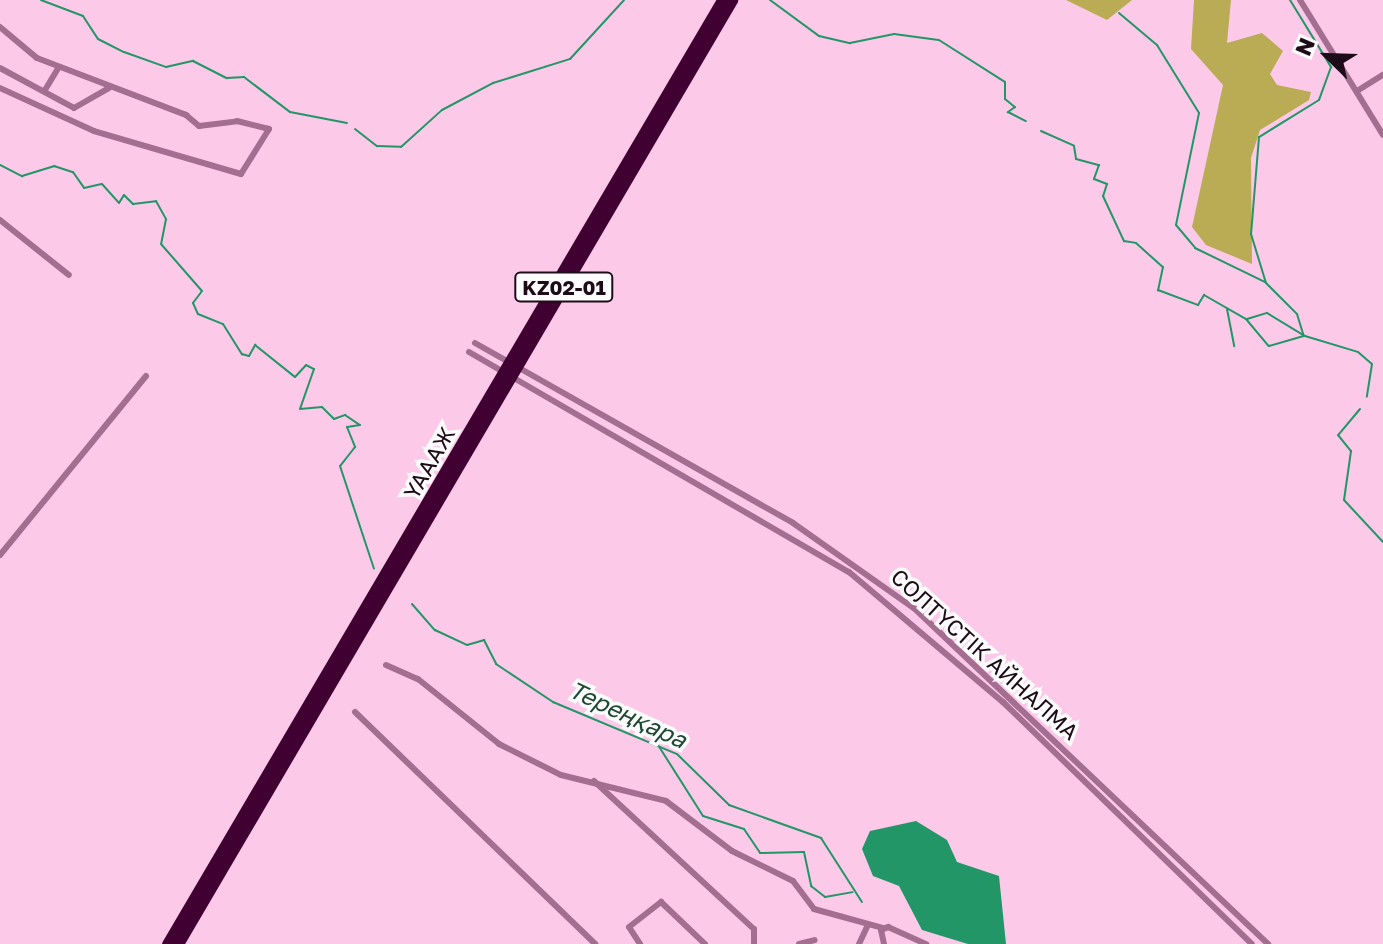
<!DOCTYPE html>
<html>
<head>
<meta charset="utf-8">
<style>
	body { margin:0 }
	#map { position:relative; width:1383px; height:944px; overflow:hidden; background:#fcc9e9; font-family:"Golos Text",sans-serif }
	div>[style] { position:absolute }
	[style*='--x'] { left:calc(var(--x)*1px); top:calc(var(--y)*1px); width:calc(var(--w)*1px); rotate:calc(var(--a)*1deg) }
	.green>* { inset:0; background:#b9ac54 }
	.water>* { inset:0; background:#229667 }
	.stream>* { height:2px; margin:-1px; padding:0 1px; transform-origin:1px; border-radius:1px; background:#229667 }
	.minor>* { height:6px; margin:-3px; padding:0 3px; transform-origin:3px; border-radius:3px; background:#a36e90 }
	.highway>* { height:11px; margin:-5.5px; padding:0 5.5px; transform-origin:5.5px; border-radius:5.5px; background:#410032 }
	span { translate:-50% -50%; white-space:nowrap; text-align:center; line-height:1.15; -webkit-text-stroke:7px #fcfcfc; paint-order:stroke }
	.shield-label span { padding:2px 6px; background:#fcfcfc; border:2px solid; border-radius:6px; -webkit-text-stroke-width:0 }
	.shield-label { font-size:20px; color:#1d0c17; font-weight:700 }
	.street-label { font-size:22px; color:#1d0c17 }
	.water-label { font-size:24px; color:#1d4934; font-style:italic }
	.north { position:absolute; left:1287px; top:16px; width:80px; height:80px; -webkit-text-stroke:6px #fcfcfc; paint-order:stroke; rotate:293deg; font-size:22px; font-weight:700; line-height:32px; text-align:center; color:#1d0c17 }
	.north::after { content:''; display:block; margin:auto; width:28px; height:36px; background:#1d0c17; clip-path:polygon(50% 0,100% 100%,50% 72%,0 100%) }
</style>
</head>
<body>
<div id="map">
	<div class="green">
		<div style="clip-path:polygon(1066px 0,1132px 0,1107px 20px)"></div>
		<div style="clip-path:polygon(1194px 0,1231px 0,1227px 43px,1262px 33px,1283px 51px,1270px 74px,1277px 85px,1311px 92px,1309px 100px,1260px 130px,1251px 158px,1252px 264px,1206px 245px,1192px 227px,1223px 85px,1191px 49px)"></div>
	</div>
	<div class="water">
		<div style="clip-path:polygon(916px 821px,947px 840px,957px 862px,999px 876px,1006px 944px,968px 944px,922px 930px,899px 886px,873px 876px,862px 849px,870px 831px)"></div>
	</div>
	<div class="stream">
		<div style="--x:41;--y:0;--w:45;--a:20.9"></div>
		<div style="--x:83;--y:16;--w:27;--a:57"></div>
		<div style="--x:98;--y:39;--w:29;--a:27"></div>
		<div style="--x:124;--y:52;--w:45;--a:19.7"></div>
		<div style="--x:166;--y:67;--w:28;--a:-13"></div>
		<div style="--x:193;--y:61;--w:38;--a:27"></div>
		<div style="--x:227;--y:78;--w:17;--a:-3"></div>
		<div style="--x:244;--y:77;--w:58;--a:37.3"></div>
		<div style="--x:290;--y:112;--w:58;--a:10.9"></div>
		<div style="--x:770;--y:0;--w:61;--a:36.3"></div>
		<div style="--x:819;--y:36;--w:32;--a:13"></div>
		<div style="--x:850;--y:43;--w:45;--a:-11.6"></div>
		<div style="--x:894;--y:34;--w:45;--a:7.6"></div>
		<div style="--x:939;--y:40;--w:78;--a:32.5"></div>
		<div style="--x:1005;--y:82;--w:17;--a:90"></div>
		<div style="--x:1005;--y:99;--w:13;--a:39"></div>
		<div style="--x:1015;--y:107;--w:9;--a:144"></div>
		<div style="--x:1008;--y:112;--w:20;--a:27"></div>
		<div style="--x:1290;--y:0;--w:79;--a:58.5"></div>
		<div style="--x:1331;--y:67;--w:35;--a:110"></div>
		<div style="--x:1319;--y:100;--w:70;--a:148.3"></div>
		<div style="--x:1259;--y:137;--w:97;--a:94.7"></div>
		<div style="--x:1251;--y:234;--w:51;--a:73"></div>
		<div style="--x:1266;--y:283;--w:44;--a:45"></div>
		<div style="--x:1297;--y:314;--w:21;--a:73"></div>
		<div style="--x:1119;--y:13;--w:50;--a:40.1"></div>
		<div style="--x:1157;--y:45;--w:80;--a:58.3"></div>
		<div style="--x:1199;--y:113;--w:114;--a:101.6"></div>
		<div style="--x:1176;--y:225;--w:30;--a:50"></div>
		<div style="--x:1195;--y:248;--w:78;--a:25.9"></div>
		<div style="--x:355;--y:129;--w:28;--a:38"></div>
		<div style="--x:377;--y:146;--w:24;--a:2"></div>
		<div style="--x:401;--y:147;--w:55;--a:-42.1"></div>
		<div style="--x:442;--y:110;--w:58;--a:-27.9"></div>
		<div style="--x:493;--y:83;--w:81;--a:-17.3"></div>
		<div style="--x:570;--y:59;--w:80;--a:-47.5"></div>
		<div style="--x:1041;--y:131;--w:36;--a:24"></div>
		<div style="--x:1074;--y:146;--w:13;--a:81"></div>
		<div style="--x:1076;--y:159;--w:24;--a:15"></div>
		<div style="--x:1099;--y:165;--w:15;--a:110"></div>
		<div style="--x:1094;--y:179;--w:14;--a:21"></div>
		<div style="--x:1107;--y:184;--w:13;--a:108"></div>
		<div style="--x:1103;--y:196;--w:50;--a:65"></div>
		<div style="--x:1124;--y:241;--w:12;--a:9"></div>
		<div style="--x:1136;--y:243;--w:36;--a:42"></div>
		<div style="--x:1163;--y:267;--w:24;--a:102"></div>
		<div style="--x:1158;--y:290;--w:43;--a:20.6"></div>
		<div style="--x:1198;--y:305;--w:12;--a:-59"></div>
		<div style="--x:1204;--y:295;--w:48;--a:29.7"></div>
		<div style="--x:1246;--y:319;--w:35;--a:50"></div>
		<div style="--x:1269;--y:346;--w:37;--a:-16"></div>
		<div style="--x:0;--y:165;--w:25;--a:27"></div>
		<div style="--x:22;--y:176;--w:34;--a:-17"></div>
		<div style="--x:54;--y:166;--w:20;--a:18"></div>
		<div style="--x:73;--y:172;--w:19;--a:55"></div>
		<div style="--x:84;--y:188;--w:18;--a:-13"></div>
		<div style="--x:102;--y:184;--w:25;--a:48"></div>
		<div style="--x:119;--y:203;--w:9;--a:-58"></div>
		<div style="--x:124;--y:195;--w:13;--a:45"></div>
		<div style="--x:133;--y:204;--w:23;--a:-7"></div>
		<div style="--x:156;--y:201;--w:21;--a:61"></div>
		<div style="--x:166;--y:219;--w:25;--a:101"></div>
		<div style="--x:161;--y:244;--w:62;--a:48.9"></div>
		<div style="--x:202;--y:291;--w:15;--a:127"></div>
		<div style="--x:193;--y:303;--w:12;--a:66"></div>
		<div style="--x:198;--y:314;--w:27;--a:22"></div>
		<div style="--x:223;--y:324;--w:36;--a:58"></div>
		<div style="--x:242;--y:354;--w:7;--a:16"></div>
		<div style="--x:249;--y:356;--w:13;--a:-61"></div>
		<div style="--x:255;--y:345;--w:51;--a:38.7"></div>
		<div style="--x:295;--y:377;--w:16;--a:-47"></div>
		<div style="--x:306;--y:365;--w:9;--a:27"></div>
		<div style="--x:314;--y:369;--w:42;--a:109.3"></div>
		<div style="--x:300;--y:409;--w:22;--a:-5"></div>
		<div style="--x:322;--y:407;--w:17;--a:45"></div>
		<div style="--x:334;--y:419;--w:12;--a:-20"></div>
		<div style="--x:345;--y:415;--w:18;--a:34"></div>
		<div style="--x:360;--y:425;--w:13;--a:171"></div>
		<div style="--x:347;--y:427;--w:22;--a:68"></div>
		<div style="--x:355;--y:447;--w:24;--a:128"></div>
		<div style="--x:340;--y:466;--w:108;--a:71.7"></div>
		<div style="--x:1227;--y:309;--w:38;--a:79"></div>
		<div style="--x:1247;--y:319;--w:21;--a:-17"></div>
		<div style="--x:1267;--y:313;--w:44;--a:31.2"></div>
		<div style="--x:1305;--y:336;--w:55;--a:16.8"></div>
		<div style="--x:1358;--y:352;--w:18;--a:41"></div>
		<div style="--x:1372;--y:364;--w:33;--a:99"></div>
		<div style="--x:1360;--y:409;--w:34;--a:130"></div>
		<div style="--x:1338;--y:435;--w:21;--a:51"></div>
		<div style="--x:1351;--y:451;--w:49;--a:98.1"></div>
		<div style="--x:1344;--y:500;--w:57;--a:47.1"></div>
		<div style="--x:412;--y:604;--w:35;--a:49"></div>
		<div style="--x:435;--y:630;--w:35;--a:25"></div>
		<div style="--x:467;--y:645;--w:18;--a:-16"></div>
		<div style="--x:484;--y:640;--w:27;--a:63"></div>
		<div style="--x:496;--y:664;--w:69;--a:33.7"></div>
		<div style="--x:553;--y:702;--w:134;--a:22.8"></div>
		<div style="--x:677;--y:754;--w:73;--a:44.4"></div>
		<div style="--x:729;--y:805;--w:98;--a:19.7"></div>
		<div style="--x:821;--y:838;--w:76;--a:57.4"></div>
		<div style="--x:658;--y:745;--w:84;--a:57.6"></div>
		<div style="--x:703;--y:816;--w:43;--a:17.6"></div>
		<div style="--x:744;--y:829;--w:29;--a:56"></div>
		<div style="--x:760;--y:853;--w:44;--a:-1.3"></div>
		<div style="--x:804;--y:852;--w:35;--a:78"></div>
		<div style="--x:811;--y:886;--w:18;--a:38"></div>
		<div style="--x:825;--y:897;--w:28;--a:-10"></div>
	</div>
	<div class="minor">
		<div style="--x:1300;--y:0;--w:158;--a:58.4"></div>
		<div style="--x:0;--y:27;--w:48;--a:40"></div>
		<div style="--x:37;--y:58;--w:160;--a:20.9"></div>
		<div style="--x:186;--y:115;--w:17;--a:40"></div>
		<div style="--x:199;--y:126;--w:38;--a:-7"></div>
		<div style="--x:237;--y:121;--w:33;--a:14"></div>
		<div style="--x:269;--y:129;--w:53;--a:121.9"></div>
		<div style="--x:241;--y:174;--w:153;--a:-163.7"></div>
		<div style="--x:94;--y:131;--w:103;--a:-155.4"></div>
		<div style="--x:0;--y:68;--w:84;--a:28.4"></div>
		<div style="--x:74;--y:108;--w:40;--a:-29.7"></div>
		<div style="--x:45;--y:90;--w:26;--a:-59"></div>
		<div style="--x:1357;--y:91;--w:31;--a:-32"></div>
		<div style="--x:0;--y:220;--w:88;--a:38.6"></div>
		<div style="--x:475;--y:343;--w:365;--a:29.5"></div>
		<div style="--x:793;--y:523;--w:149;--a:35.2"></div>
		<div style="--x:915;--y:609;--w:487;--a:43.5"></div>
		<div style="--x:469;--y:352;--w:439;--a:30.1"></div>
		<div style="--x:849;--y:572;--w:202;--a:40.2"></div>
		<div style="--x:1003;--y:702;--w:347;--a:44.2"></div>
		<div style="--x:0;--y:555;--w:231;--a:-50.8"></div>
		<div style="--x:386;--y:665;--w:35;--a:24"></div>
		<div style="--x:418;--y:679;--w:104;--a:38.7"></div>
		<div style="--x:499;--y:744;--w:69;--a:26.6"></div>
		<div style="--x:561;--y:775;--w:108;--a:13.9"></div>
		<div style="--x:666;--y:801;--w:83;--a:37.1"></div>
		<div style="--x:732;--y:851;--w:68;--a:26.2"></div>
		<div style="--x:793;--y:881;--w:35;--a:53"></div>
		<div style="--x:814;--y:909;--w:72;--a:15.4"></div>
		<div style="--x:355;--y:712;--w:334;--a:44"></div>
		<div style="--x:594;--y:781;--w:218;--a:42.8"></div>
		<div style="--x:754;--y:929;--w:15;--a:90"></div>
		<div style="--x:640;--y:944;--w:20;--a:-123"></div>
		<div style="--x:629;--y:927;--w:41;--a:-38"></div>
		<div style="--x:661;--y:902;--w:61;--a:43.7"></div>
		<div style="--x:799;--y:944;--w:16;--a:-14"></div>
		<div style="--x:859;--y:944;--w:19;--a:-65"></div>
		<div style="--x:884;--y:944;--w:14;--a:-102"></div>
		<div style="--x:881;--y:930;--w:8;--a:-23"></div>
		<div style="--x:888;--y:927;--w:42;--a:24.1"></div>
	</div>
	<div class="highway">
		<div style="--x:167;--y:944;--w:1095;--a:-59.55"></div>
		<div style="--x:178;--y:944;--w:1095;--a:-59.59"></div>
	</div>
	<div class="shield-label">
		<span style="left:564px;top:287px">KZ02-01</span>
	</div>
	<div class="street-label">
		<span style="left:429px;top:463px;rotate:-60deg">ҮАААЖ</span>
		<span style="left:985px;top:654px;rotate:42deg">СОЛТҮСТІК АЙНАЛМА</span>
	</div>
	<div class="water-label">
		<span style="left:628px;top:714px;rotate:25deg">Тереңқара</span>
	</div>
	<div class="north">N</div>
</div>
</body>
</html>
